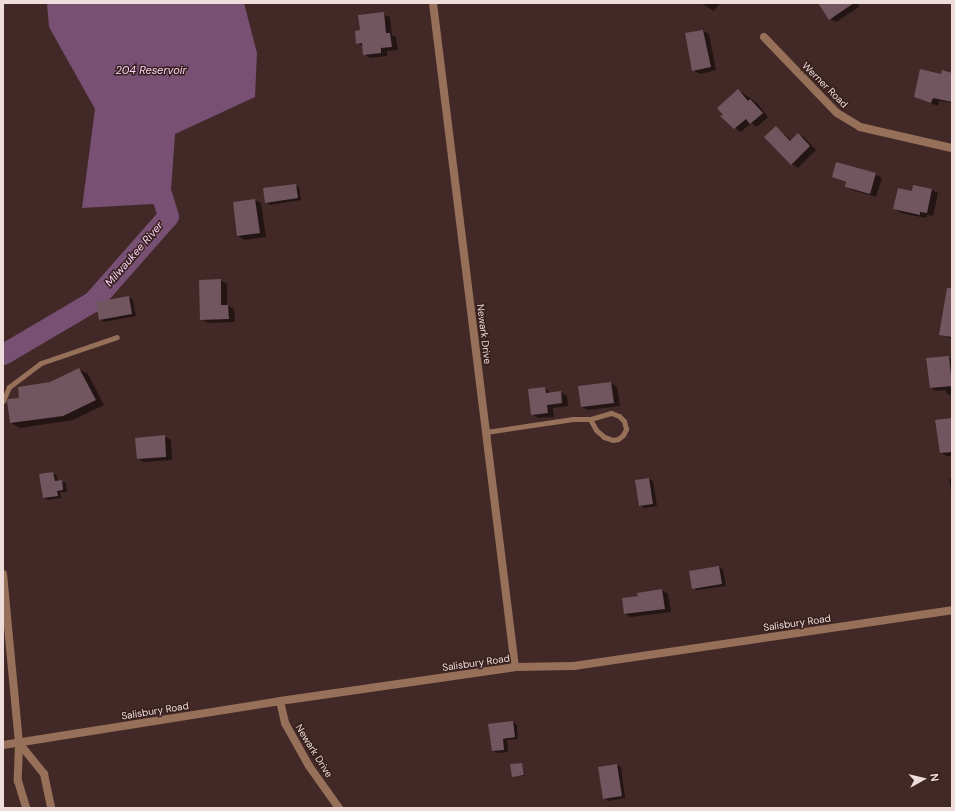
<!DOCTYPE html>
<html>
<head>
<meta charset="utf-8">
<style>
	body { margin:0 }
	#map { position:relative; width:955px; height:811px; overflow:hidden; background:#422927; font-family:"DM Sans",sans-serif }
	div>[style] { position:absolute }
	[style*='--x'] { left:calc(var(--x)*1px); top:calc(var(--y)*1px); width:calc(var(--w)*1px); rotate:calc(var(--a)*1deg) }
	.water>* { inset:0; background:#775074 }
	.shadow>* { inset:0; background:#0007 }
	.river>* { height:21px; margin:-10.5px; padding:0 10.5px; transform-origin:10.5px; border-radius:10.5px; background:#775074 }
	.building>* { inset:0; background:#71565f }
	.lane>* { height:5px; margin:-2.5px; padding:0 2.5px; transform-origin:2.5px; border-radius:2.5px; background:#977059 }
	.street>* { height:8px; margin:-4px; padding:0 4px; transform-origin:4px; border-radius:4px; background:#977059 }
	span { translate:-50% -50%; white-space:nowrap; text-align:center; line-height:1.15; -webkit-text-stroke:3px #371f1d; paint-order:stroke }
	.street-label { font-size:10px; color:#eedddb }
	.water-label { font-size:11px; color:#f9d3f5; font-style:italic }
	.frame { position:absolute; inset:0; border:4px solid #eedddb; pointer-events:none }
	.north { position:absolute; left:903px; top:759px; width:40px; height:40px; -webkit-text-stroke:3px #371f1d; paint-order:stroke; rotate:82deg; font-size:11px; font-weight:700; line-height:16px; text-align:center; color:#eedddb }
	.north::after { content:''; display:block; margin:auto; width:14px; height:18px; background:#eedddb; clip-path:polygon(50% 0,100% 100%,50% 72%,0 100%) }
</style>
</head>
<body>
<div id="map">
	<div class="water">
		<div style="clip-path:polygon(47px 3px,244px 3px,257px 53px,255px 97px,175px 134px,170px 203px,82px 208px,95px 109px,49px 27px)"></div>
	</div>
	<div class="shadow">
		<div style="clip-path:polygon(701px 3px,720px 3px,714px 11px)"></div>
		<div style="clip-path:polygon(820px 3px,857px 3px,859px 7px,836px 22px,830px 19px)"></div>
		<div style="clip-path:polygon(383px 14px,390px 17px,392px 35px,396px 37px,398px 50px,387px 51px,387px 56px,370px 58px,364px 54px,363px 46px,357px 43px,361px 31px)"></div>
		<div style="clip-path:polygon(703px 31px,709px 34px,716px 70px,700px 74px,693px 70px)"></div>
		<div style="clip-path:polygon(952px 74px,952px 103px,939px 101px,938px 106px,915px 97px,942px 75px)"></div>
		<div style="clip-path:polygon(738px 90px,757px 103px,768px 117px,757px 127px,751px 123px,741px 132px,735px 128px,724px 115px)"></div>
		<div style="clip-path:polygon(776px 127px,792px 141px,798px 134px,805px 138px,816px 150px,798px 168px,791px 164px)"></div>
		<div style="clip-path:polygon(875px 174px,882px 178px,876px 197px,852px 190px,846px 187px,847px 183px,833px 177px)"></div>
		<div style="clip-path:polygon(295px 185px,299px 187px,301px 200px,270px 205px,266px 202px)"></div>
		<div style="clip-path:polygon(932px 190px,938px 193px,933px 216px,927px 215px,926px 218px,901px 213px,894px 209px,913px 192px)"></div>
		<div style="clip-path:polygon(255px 200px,261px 203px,266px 237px,245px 240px,238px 236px,234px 203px)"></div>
		<div style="clip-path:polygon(220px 280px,227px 284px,227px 305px,234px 309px,235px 322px,208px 323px,201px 319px)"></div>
		<div style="clip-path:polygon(129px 297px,133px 300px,136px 316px,104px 322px,100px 319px)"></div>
		<div style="clip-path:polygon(952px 306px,952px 339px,940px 334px)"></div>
		<div style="clip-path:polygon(949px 357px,952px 359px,952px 396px,946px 393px,946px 390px,937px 391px,931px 388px)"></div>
		<div style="clip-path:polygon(79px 369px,88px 374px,104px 405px,73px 420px,20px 428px,11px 423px,20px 399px)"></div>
		<div style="clip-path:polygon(611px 383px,617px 387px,620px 406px,588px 410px,582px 407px)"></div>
		<div style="clip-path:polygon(545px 388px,551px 393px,561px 392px,567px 396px,568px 406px,553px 408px,554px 417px,538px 418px,532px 414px)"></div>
		<div style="clip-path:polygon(952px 419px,952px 456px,947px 456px,941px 453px)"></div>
		<div style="clip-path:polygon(164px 436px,171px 440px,172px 460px,144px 462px,138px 459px)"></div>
		<div style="clip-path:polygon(53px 473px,57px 476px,58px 481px,66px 483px,67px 492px,60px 492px,61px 498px,48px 500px,44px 498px)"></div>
		<div style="clip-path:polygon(952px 478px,952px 499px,949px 479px)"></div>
		<div style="clip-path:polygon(649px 479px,653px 481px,657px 506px,644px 508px,640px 505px)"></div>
		<div style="clip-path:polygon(719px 567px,723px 570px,726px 586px,697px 590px,693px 588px,691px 572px)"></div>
		<div style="clip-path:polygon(662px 590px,668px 594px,671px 612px,631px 617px,625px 614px,639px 597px)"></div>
		<div style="clip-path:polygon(513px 722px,517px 725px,518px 739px,507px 740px,508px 752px,497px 753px,493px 751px)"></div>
		<div style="clip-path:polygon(522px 764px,525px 776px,513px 776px)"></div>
		<div style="clip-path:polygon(617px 765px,621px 767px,625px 798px,608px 801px,604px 798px)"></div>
	</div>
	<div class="river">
		<div style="--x:3;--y:354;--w:104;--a:-30.5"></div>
		<div style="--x:93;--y:301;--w:113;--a:-48.6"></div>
		<div style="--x:168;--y:216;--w:41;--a:-107.1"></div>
	</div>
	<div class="building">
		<div style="clip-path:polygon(818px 3px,854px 3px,829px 20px)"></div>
		<div style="clip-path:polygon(384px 12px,386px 33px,390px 33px,392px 47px,381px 48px,381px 53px,363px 55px,362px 43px,356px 44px,355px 31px,360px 30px,358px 15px)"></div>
		<div style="clip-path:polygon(703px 30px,711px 67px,692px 71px,685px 33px)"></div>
		<div style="clip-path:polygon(920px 69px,941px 74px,942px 70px,952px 73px,952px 102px,933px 98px,931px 103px,914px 97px)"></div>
		<div style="clip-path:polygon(738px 89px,748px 101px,750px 99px,763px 113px,750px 124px,746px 119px,734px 129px,720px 116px,723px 115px,717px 108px)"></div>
		<div style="clip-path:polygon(776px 126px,790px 141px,798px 133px,810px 146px,791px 165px,764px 137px)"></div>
		<div style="clip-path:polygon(836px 162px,876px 173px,870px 194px,845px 187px,846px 182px,832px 177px)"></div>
		<div style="clip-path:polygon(296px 184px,298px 198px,265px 203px,263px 188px)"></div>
		<div style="clip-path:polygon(913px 185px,932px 189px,927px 213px,920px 212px,920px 215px,893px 209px,898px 188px,912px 191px)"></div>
		<div style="clip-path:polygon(255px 199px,260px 233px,237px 236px,233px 202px)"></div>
		<div style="clip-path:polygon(221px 279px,221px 305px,228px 305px,229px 319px,200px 320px,199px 280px)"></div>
		<div style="clip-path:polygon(947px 288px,952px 288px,952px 337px,939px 335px)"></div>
		<div style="clip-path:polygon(129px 296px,132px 314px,99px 320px,96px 302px)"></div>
		<div style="clip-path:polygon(949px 356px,952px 386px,930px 388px,926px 358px)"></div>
		<div style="clip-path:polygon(79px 368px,96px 400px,63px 416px,10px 423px,7px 401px,8px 399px,19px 398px,18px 387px,50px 382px)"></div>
		<div style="clip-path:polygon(611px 382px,614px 403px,581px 407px,578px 386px)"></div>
		<div style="clip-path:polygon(545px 387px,546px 393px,561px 391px,562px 403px,547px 405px,548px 413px,531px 415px,528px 389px)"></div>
		<div style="clip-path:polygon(952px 418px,952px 452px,940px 453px,935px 420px)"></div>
		<div style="clip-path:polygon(165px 435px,166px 457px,137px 459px,135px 438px)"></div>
		<div style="clip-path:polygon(53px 472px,55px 481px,62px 480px,63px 490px,57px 491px,58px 496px,43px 498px,39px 474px)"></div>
		<div style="clip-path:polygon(649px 478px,653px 504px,639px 506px,635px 480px)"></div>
		<div style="clip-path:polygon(719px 566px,722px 584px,692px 589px,689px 571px)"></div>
		<div style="clip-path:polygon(662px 589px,665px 609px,624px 614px,622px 598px,638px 596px,637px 593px)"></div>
		<div style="clip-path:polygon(513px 721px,515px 737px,503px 739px,504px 750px,492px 751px,488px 724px)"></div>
		<div style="clip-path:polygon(522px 763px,524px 775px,512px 777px,510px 764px)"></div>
		<div style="clip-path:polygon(617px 764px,622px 796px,603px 799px,598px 767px)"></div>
	</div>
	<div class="lane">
		<div style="--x:3;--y:401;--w:15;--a:-67"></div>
		<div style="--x:9;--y:387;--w:40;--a:-37"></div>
		<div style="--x:41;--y:363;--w:80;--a:-18.9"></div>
		<div style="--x:486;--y:432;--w:88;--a:-8.5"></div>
		<div style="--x:573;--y:419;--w:17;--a:0"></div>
		<div style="--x:590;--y:419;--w:13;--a:61"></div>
		<div style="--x:596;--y:430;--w:11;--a:41"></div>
		<div style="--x:604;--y:437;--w:9;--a:18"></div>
		<div style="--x:613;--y:440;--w:5;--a:-11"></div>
		<div style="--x:618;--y:439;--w:6;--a:-39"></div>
		<div style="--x:623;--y:435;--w:7;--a:-63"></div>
		<div style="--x:626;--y:429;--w:8;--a:-104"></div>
		<div style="--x:624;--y:421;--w:7;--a:-135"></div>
		<div style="--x:619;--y:416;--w:9;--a:-159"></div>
		<div style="--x:611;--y:413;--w:22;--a:164"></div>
	</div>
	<div class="street">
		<div style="--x:433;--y:3;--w:669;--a:82.96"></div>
		<div style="--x:764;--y:37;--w:105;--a:46.2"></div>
		<div style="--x:837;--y:113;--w:27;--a:31"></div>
		<div style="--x:860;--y:127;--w:94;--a:12.9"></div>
		<div style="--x:3;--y:574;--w:170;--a:84.6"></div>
		<div style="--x:19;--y:743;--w:38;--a:92"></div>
		<div style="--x:18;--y:781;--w:28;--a:73"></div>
		<div style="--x:280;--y:701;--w:23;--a:77"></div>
		<div style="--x:285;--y:723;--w:49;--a:60.8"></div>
		<div style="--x:309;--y:766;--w:52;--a:54.5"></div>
		<div style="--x:19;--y:743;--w:40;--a:51"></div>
		<div style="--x:44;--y:774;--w:35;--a:78"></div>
		<div style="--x:3;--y:745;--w:280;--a:-9"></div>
		<div style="--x:280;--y:701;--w:237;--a:-8.2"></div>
		<div style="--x:515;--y:667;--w:59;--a:-1"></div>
		<div style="--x:574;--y:666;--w:382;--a:-8.4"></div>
	</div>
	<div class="street-label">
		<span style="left:825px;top:85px;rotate:45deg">Werner Road</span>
		<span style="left:484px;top:334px;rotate:83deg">Newark Drive</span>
		<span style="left:797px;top:623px;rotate:-8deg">Salisbury Road</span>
		<span style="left:476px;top:663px;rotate:-8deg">Salisbury Road</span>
		<span style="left:155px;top:711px;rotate:-9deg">Salisbury Road</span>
		<span style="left:314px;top:751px;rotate:58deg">Newark Drive</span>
	</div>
	<div class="water-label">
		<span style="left:151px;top:70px">204 Reservoir</span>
		<span style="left:134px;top:254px;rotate:-49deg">Milwaukee River</span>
	</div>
	<div class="frame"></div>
	<div class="north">N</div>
</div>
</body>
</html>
